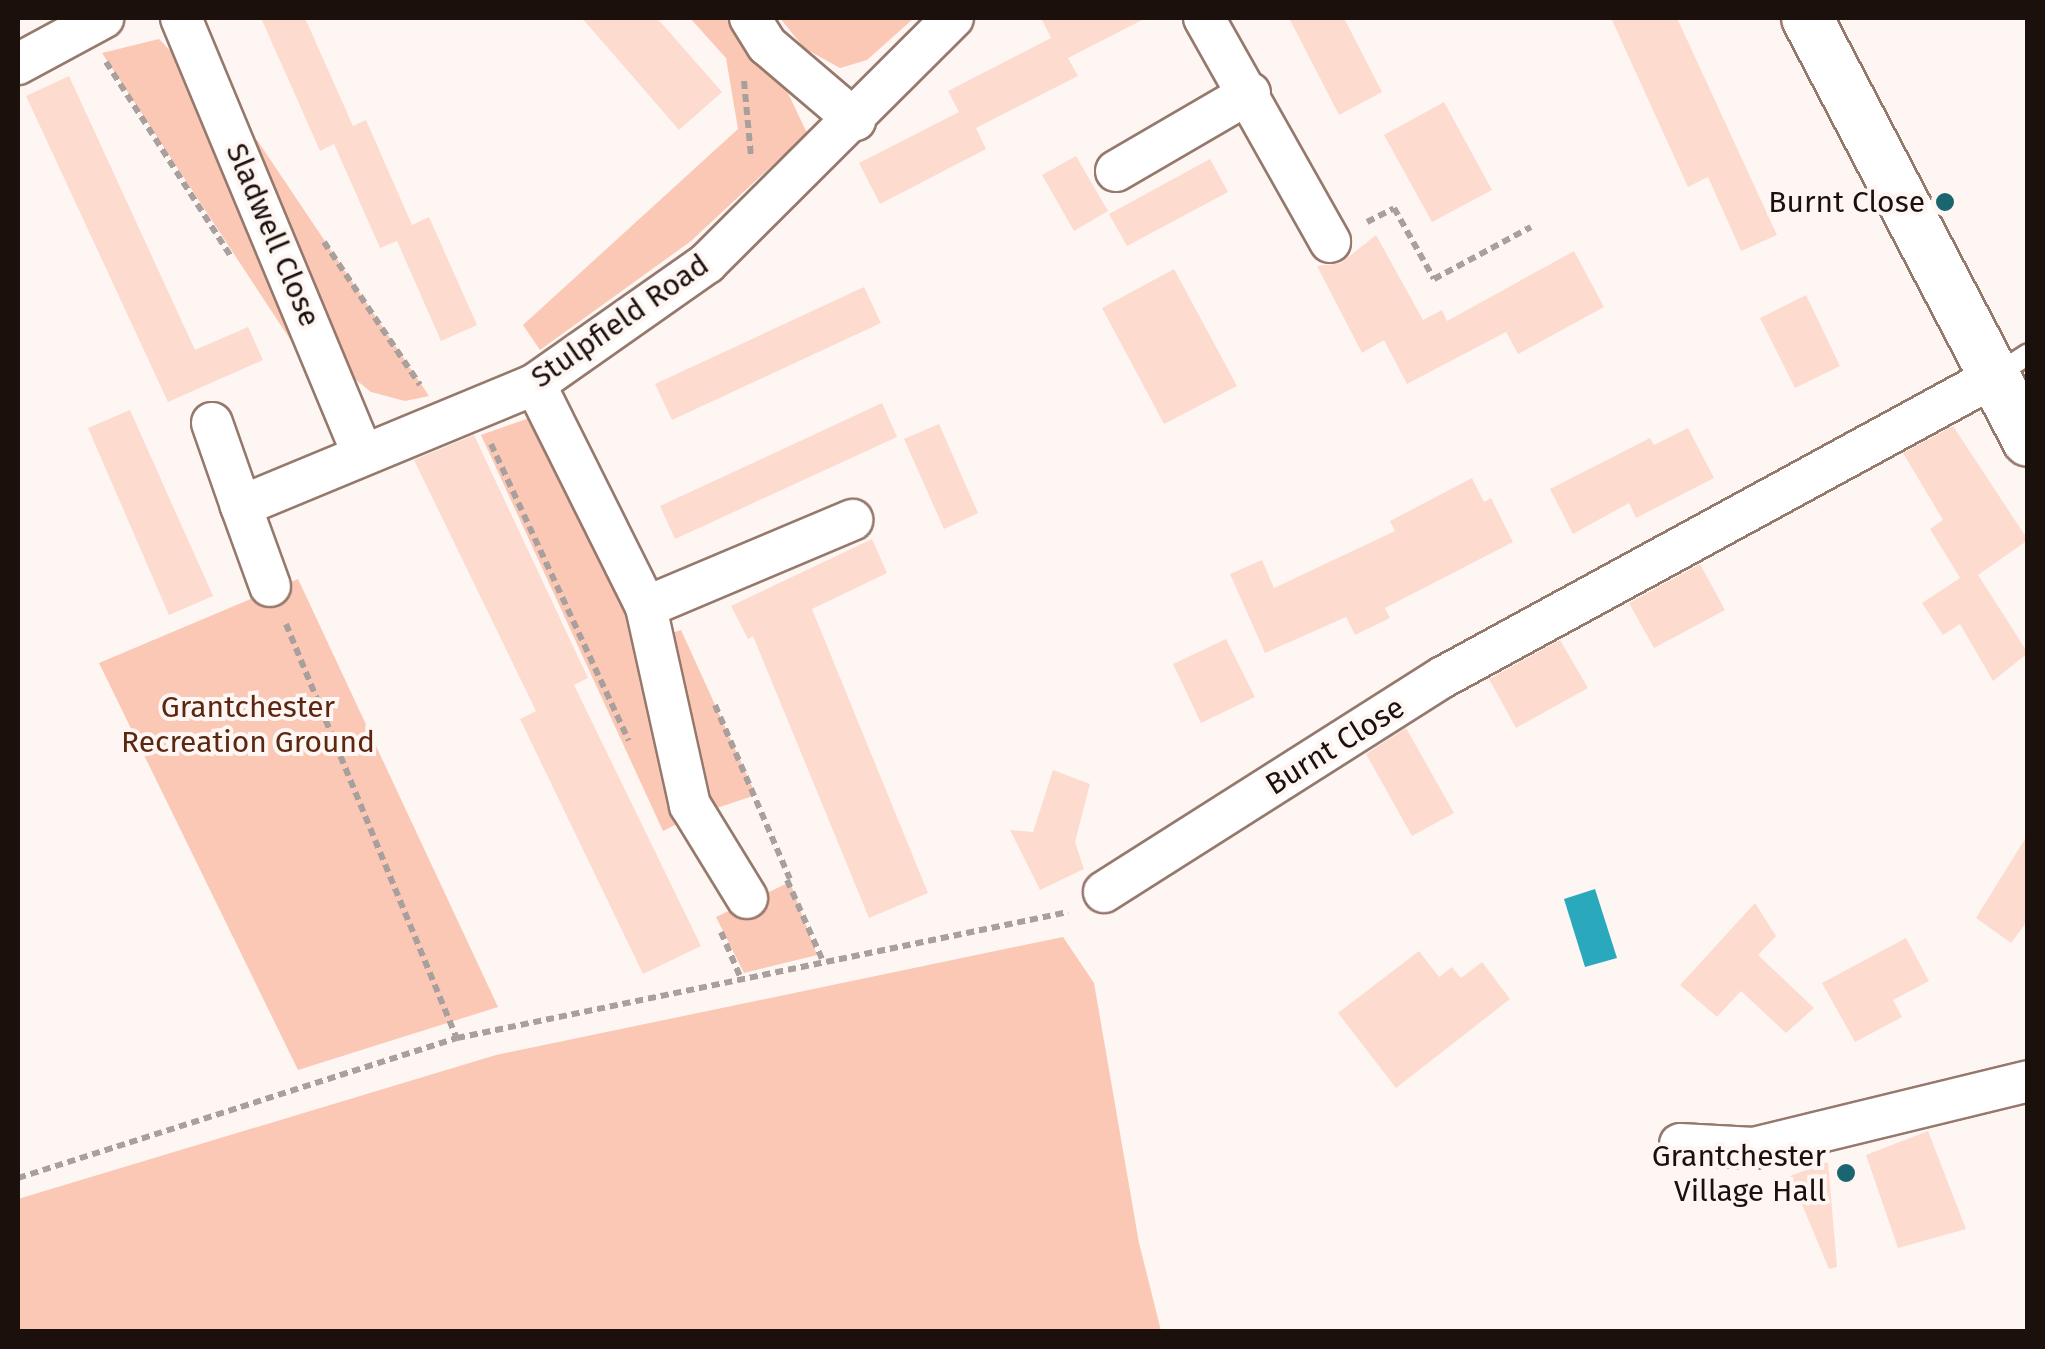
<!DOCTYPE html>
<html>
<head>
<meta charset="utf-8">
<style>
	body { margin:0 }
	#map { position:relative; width:2045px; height:1349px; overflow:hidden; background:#fdf6f3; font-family:"Fira Sans",sans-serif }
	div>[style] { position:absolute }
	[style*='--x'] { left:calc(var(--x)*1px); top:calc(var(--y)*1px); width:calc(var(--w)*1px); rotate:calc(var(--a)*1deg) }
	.green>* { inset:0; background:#fac8b4 }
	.water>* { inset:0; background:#2aa9bc }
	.building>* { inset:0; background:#fddccf }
	.path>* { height:6px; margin-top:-3px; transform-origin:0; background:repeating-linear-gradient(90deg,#a9a09d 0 8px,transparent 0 13px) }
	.roads { filter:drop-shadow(2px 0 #96796d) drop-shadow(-2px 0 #96796d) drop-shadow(0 2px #96796d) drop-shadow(0 -2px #96796d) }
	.service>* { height:20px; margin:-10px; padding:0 10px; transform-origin:10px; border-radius:10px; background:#fff }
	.minor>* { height:40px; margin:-20px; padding:0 20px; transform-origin:20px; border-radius:20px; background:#fff }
	.tertiary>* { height:50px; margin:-25px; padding:0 25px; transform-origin:25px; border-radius:25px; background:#fff }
	.dots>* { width:28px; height:28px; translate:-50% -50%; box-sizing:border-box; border:5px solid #fdf6f3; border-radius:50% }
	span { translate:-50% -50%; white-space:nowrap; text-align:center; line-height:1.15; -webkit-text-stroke:8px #fdf6f3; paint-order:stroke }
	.poi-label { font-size:30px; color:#1b100c }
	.right { translate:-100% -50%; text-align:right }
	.street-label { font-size:30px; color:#1b100c }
	.park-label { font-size:30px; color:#5b2711 }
	.frame { position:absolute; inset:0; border:20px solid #1b100c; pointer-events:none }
</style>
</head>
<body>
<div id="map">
	<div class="green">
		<div style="clip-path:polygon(690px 18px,736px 18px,776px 68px,807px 133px,691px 241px,540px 350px,523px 325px,738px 129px,726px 58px)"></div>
		<div style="clip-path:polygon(780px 18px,914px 18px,867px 60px,840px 68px,804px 48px)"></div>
		<div style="clip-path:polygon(159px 39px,175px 56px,324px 391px,102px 53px)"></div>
		<div style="clip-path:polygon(257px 140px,429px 396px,405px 401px,371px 392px,350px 375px,247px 149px)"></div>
		<div style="clip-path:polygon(535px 416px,621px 589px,677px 824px,663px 831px,481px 435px)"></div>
		<div style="clip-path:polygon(298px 579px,498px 1007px,298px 1070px,99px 663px)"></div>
		<div style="clip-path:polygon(681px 630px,756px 795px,714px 809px,700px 794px,664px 636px)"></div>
		<div style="clip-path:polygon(790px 882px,817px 955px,744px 973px,716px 917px)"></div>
		<div style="clip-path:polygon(1063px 937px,1094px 983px,1139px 1243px,1161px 1331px,18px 1331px,18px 1199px,496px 1055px)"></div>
	</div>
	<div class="water">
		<div style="clip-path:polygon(1595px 889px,1617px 958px,1585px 967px,1564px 899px)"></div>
	</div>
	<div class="building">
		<div style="clip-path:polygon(261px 18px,305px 18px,353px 126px,366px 120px,412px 225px,429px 217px,477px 325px,441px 341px,397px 241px,380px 248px,334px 144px,320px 151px)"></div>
		<div style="clip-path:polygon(582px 18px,657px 18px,722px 92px,679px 130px)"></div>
		<div style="clip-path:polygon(1041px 18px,1146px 18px,1068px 58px,1078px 76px,976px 128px,986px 149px,880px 204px,859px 163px,959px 112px,948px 91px,1051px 38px)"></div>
		<div style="clip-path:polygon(1289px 18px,1344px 18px,1382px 92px,1339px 115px)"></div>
		<div style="clip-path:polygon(1611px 18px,1677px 18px,1777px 235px,1741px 251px,1708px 177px,1688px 187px)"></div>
		<div style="clip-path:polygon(69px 76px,195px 350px,248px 327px,263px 360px,168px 402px,26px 96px)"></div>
		<div style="clip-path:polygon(1444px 102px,1492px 190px,1432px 222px,1384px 135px)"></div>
		<div style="clip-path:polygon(1076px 156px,1108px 211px,1074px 231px,1042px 175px)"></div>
		<div style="clip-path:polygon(1210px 159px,1228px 192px,1127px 246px,1109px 214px)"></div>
		<div style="clip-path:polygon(1376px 235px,1423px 320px,1442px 310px,1447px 321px,1574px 251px,1604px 307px,1518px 354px,1506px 332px,1407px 384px,1384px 340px,1362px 353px,1317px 266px,1341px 263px)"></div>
		<div style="clip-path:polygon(1174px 269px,1237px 386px,1164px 424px,1102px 308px)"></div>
		<div style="clip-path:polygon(864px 287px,881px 323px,672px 420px,655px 384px)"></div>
		<div style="clip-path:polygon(1806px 295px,1840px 366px,1795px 388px,1760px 318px)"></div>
		<div style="clip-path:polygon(882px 403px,897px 437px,675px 539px,660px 506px)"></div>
		<div style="clip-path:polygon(130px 410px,213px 596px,169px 615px,88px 428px)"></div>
		<div style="clip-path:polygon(939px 424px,978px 513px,944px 529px,904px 439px)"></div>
		<div style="clip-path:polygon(1953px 426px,2028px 540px,1978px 575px,2028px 653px,1993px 681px,1960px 624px,1943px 635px,1922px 603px,1960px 578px,1930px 529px,1943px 520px,1903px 453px)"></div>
		<div style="clip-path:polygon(1688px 428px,1714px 478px,1636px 518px,1629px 503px,1573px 534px,1550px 489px,1650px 438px,1654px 445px)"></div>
		<div style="clip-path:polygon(474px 435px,588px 678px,574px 685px,701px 946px,643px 974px,520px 719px,536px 711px,414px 460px)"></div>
		<div style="clip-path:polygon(1472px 478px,1484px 502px,1491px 498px,1513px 542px,1385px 608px,1390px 618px,1355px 635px,1346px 617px,1265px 653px,1230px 574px,1262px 560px,1274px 588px,1395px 531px,1390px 521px)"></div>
		<div style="clip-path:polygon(872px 539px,887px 573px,812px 609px,928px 893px,869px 918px,753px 636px,748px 639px,731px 606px)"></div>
		<div style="clip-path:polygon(1700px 564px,1725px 610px,1654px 648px,1629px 603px)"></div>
		<div style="clip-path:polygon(1226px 639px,1255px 697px,1201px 723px,1173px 664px)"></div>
		<div style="clip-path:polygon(1560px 640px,1588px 688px,1516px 728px,1489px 679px)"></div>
		<div style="clip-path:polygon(1406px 728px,1454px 813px,1412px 836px,1366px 754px)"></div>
		<div style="clip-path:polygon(1053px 770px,1090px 784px,1075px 842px,1084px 869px,1040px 890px,1010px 830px,1033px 832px)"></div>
		<div style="clip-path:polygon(2028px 834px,2028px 920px,2011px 943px,1976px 918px)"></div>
		<div style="clip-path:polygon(1755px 903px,1776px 936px,1758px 955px,1814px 1008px,1786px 1033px,1741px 991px,1717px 1017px,1680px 985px)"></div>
		<div style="clip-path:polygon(1906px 938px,1929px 981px,1893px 1000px,1902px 1017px,1855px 1042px,1822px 983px)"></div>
		<div style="clip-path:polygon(1419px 951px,1439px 977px,1452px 967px,1461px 978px,1482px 962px,1510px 999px,1396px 1088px,1338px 1013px)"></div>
		<div style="clip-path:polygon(1928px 1131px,1966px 1229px,1898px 1248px,1866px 1155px)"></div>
		<div style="clip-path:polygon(1828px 1162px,1837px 1267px,1829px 1269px,1790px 1176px)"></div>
	</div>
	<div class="path">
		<div style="--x:106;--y:62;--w:233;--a:57.3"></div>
		<div style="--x:744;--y:81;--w:75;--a:84.7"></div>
		<div style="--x:1367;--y:222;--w:30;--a:-27"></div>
		<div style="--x:1394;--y:208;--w:81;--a:60.6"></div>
		<div style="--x:1434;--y:279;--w:110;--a:-28.2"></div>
		<div style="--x:324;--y:242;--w:172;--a:56.1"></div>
		<div style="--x:491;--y:444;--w:327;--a:65.1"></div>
		<div style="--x:286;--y:624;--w:448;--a:67.6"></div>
		<div style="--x:715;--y:705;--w:189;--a:66.7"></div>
		<div style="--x:787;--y:880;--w:86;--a:66.1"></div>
		<div style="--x:721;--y:932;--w:53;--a:66.8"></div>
		<div style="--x:18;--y:1178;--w:461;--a:-17.7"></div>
		<div style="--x:457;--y:1038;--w:624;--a:-11.65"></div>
	</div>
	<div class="roads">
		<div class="service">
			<div style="--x:1996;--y:375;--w:38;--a:-33"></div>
		</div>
		<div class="minor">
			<div style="--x:181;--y:18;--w:471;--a:67.4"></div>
			<div style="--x:750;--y:18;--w:32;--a:58"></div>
			<div style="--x:767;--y:45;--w:116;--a:40.4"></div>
			<div style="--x:1204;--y:18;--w:257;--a:60.6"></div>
			<div style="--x:18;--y:64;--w:97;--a:-28.4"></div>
			<div style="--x:1116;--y:171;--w:155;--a:-30.2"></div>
			<div style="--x:535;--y:384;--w:249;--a:63.5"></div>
			<div style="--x:646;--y:607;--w:203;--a:77.5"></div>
			<div style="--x:690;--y:805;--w:109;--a:58.5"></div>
			<div style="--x:212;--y:423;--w:88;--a:70.7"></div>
			<div style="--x:241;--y:506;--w:318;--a:-22.5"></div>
			<div style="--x:535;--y:384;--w:210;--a:-35.1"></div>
			<div style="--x:707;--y:263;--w:347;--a:-44.9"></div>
			<div style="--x:241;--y:506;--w:85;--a:70.1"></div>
			<div style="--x:646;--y:607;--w:224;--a:-22.9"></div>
			<div style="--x:1104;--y:892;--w:401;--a:-32.4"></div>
			<div style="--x:1443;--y:677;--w:625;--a:-28.57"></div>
			<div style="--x:1680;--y:1144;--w:74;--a:3.1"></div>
			<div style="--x:1754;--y:1148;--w:282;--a:-13.7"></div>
		</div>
		<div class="tertiary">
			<div style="--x:1807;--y:18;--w:477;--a:62.4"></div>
		</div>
	</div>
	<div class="dots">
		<div style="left:1945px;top:202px;background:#1a6570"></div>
		<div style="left:1846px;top:1173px;background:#1a6570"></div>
	</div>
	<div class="poi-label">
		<span class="right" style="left:1925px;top:202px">Burnt Close</span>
		<span class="right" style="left:1826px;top:1173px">Grantchester<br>Village Hall</span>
	</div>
	<div class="street-label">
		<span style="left:273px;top:235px;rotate:67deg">Sladwell Close</span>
		<span style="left:620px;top:321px;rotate:-35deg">Stulpfield Road</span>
		<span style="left:1335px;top:746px;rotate:-32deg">Burnt Close</span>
	</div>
	<div class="park-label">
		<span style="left:248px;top:724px">Grantchester<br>Recreation Ground</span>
	</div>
	<div class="frame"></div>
</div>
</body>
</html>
